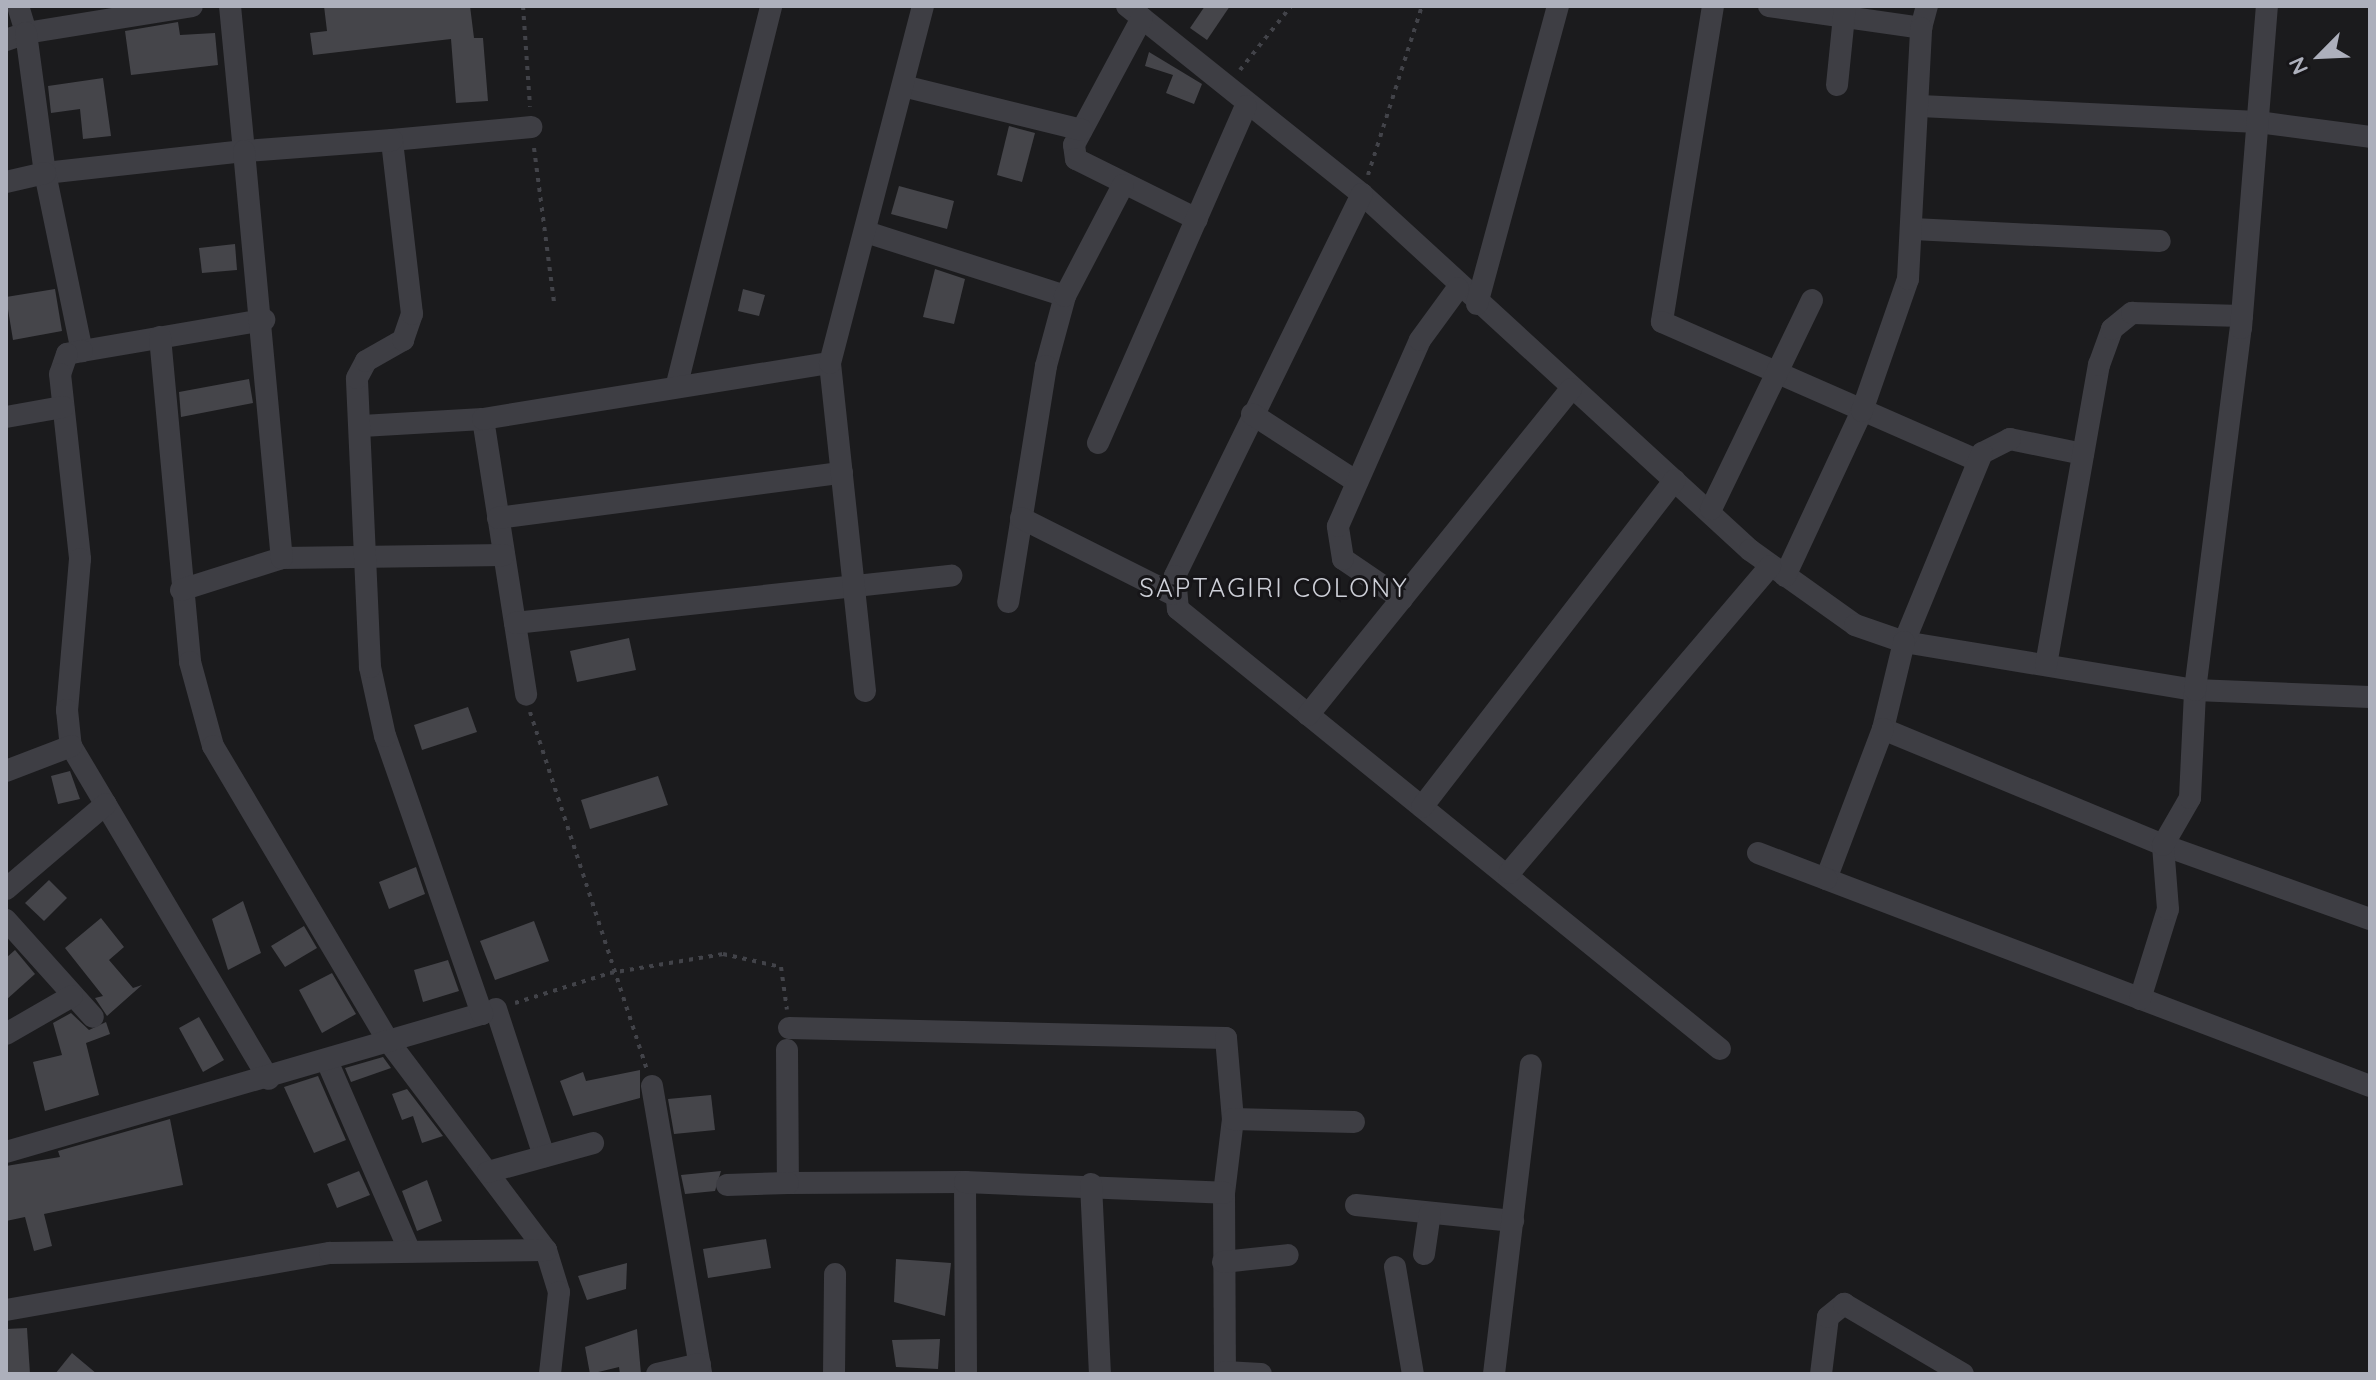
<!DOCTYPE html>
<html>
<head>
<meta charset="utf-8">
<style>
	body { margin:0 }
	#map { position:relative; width:2376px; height:1380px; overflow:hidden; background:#1b1b1d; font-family:Quicksand,sans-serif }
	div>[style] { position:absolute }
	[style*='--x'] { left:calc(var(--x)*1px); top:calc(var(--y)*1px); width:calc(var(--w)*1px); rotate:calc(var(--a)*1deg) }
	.building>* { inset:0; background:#45454a }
	.path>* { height:4px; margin-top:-2px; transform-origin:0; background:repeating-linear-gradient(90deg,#424349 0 4px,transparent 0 10px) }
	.street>* { height:22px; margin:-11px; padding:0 11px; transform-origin:11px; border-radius:11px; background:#3e3e44 }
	span { translate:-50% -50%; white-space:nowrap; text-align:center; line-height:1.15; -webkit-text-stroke:6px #161518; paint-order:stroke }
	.neighbourhood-label { font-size:26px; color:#ced0d8; letter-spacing:2px }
	.frame { position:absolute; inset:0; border:8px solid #adb0bc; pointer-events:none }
	.north { position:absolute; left:2280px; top:16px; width:80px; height:80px; -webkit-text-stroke:6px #161518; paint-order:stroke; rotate:246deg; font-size:22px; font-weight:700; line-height:32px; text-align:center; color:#adb0bc }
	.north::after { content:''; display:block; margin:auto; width:28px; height:36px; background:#adb0bc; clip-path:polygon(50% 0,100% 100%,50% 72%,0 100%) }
</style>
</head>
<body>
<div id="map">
	<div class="building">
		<div style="clip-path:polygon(324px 6px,470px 6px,474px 38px,483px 38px,488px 101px,456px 103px,451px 39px,313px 55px,310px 33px,327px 31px)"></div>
		<div style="clip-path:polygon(1205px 6px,1230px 6px,1207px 40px,1190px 28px)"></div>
		<div style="clip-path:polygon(178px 22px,180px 35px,215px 33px,218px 65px,131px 75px,125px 31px)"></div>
		<div style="clip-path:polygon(1149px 52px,1202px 84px,1194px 104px,1166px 93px,1173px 75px,1145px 66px)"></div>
		<div style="clip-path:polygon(103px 78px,111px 136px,83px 139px,80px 109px,51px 113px,48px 86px)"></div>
		<div style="clip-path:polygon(1009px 126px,1035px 133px,1022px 182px,997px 175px)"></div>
		<div style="clip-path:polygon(899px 186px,954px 201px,947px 229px,891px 214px)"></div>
		<div style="clip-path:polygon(235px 244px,237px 270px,202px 273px,199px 248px)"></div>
		<div style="clip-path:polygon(935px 269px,965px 279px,954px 324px,923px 317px)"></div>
		<div style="clip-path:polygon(55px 289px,62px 331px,13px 340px,6px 297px)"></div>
		<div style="clip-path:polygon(743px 289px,765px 295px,759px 316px,738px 311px)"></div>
		<div style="clip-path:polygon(249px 379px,253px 403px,181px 417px,179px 392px)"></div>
		<div style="clip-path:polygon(629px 638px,636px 670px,577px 682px,570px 651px)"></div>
		<div style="clip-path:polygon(468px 707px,477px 732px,422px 750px,414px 725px)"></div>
		<div style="clip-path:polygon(70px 771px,80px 799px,58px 804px,51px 776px)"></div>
		<div style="clip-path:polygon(658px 776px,668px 805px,590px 829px,581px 800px)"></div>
		<div style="clip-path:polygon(416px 867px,425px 894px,389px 909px,379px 882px)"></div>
		<div style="clip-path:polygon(49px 880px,67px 898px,44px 921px,25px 903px)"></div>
		<div style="clip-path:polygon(243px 901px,261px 953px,228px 970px,212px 919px)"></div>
		<div style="clip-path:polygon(101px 918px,124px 947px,109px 960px,133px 988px,142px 985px,107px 1016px,95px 998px,103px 996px,65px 948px)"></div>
		<div style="clip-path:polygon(534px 921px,549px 961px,495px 980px,480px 941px)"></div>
		<div style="clip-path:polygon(304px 926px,317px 948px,285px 967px,271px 946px)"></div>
		<div style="clip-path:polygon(15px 950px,35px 974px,6px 1000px,6px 958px)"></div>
		<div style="clip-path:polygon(448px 960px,459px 991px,423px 1002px,414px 970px)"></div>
		<div style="clip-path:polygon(332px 973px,356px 1014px,322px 1033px,299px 990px)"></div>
		<div style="clip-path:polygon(71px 1013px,89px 1030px,106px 1022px,110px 1034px,86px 1043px,99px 1095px,45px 1111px,33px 1062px,62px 1055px,53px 1023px)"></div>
		<div style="clip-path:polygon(199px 1017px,224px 1060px,203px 1072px,179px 1028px)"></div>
		<div style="clip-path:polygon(383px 1057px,391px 1068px,351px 1082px,345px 1068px)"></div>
		<div style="clip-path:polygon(640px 1070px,640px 1098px,573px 1116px,560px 1081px,583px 1072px,586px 1081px)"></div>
		<div style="clip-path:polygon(318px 1076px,346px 1140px,314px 1153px,284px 1087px)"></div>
		<div style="clip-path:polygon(407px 1089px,443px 1136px,422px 1143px,413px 1116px,402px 1120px,392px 1094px)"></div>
		<div style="clip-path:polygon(711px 1095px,715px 1130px,674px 1134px,668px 1099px)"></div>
		<div style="clip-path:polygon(170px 1119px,183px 1185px,44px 1214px,52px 1246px,34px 1251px,25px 1217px,6px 1221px,6px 1166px,60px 1157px,58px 1151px)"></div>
		<div style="clip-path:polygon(359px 1171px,370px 1195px,337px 1208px,327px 1184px)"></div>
		<div style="clip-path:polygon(721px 1171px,715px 1191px,685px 1194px,681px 1175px)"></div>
		<div style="clip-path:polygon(427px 1180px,442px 1221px,417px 1231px,402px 1191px)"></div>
		<div style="clip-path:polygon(766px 1239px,771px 1268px,708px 1278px,703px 1249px)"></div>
		<div style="clip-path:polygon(896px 1259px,951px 1263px,945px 1316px,894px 1302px)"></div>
		<div style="clip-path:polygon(627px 1263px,626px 1289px,587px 1300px,578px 1276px)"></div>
		<div style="clip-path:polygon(27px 1328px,30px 1374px,6px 1374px,6px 1329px)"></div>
		<div style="clip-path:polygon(637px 1329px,641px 1374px,620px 1374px,619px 1367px,590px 1374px,585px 1347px)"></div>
		<div style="clip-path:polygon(940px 1339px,938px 1369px,896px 1367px,892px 1340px)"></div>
		<div style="clip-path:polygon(72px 1353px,97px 1374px,55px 1374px)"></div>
	</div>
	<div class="path">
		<div style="--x:523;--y:6;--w:101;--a:86"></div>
		<div style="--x:1240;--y:70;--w:82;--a:-51.4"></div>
		<div style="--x:534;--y:148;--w:156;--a:82.6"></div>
		<div style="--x:1368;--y:175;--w:177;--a:-72.3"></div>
		<div style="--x:530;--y:712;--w:376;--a:71.9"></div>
		<div style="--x:515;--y:1003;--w:100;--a:-17.5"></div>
		<div style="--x:610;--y:973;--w:115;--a:-9.5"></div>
		<div style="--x:723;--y:954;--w:59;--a:12.6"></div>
		<div style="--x:781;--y:967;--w:43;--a:82.1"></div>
	</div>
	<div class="street">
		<div style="--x:18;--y:6;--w:28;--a:73"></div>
		<div style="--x:26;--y:33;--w:168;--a:-9.2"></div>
		<div style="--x:230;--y:6;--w:146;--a:84.5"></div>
		<div style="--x:244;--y:151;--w:200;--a:173.7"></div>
		<div style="--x:45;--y:173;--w:182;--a:78.3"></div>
		<div style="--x:82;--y:351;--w:185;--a:-9.7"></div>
		<div style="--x:1127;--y:6;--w:301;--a:38.7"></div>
		<div style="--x:1362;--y:194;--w:527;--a:42.54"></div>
		<div style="--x:1750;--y:550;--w:129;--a:35.5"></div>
		<div style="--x:1855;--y:625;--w:52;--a:19.1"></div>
		<div style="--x:1904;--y:642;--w:295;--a:9.4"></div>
		<div style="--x:2195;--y:690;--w:175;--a:2.3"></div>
		<div style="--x:1713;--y:6;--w:320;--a:99.2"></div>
		<div style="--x:1662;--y:322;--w:345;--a:23.7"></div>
		<div style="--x:1769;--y:6;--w:154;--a:8.2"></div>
		<div style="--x:1921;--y:28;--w:23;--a:-75"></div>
		<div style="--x:1142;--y:18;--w:144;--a:118.2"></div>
		<div style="--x:1074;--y:145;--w:14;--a:82"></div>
		<div style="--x:1076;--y:159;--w:135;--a:26.4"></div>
		<div style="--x:6;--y:40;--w:21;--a:-19"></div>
		<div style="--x:26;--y:33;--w:141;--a:82.3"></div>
		<div style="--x:45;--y:173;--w:40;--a:167"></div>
		<div style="--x:1837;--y:85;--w:79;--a:-84.2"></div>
		<div style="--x:903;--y:86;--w:184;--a:13.8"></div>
		<div style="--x:1920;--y:106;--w:338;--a:2.7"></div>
		<div style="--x:2258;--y:122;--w:113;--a:7.6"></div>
		<div style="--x:392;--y:140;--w:140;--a:-5.3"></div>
		<div style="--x:1362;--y:194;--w:425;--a:116.1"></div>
		<div style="--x:1175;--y:576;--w:33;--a:85"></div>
		<div style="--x:1178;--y:609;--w:698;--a:39.07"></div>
		<div style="--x:1913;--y:229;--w:247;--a:2.8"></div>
		<div style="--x:866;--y:232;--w:209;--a:17.8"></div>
		<div style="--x:1065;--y:296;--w:73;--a:105.2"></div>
		<div style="--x:1046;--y:366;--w:239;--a:99.1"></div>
		<div style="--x:1065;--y:296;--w:125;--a:-62.4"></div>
		<div style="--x:1477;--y:304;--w:309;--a:-74.8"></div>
		<div style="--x:160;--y:337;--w:326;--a:84.7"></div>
		<div style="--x:190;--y:662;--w:87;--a:74.7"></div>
		<div style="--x:213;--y:746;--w:344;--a:59.3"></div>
		<div style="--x:389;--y:1042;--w:261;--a:53"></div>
		<div style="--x:546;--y:1250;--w:44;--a:72.8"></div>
		<div style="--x:559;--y:1292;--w:82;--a:96.3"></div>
		<div style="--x:82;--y:351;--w:15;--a:169"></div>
		<div style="--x:67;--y:354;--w:21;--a:109"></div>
		<div style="--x:60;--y:374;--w:186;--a:83.8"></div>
		<div style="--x:80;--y:559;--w:152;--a:94.9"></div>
		<div style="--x:67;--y:710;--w:36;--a:84"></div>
		<div style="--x:71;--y:746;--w:387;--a:59.3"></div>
		<div style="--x:677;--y:384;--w:390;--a:-76"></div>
		<div style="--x:1252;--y:414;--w:125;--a:32.9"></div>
		<div style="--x:6;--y:417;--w:58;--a:-10"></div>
		<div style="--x:483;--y:419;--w:279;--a:81.1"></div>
		<div style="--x:362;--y:426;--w:121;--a:-3.3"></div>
		<div style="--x:483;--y:419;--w:351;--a:-9.2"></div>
		<div style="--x:1098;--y:443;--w:368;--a:-66.3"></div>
		<div style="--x:2083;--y:454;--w:75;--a:-168.4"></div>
		<div style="--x:2010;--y:439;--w:31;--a:153"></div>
		<div style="--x:1982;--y:453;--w:204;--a:112.4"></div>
		<div style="--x:1904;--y:642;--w:89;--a:103.6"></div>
		<div style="--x:1883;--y:729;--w:303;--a:22.5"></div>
		<div style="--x:2163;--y:845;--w:220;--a:19.7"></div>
		<div style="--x:1711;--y:509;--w:232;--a:-64.2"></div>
		<div style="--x:498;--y:518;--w:347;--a:-7.5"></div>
		<div style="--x:1021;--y:518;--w:169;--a:26.7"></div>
		<div style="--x:1785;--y:576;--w:182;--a:-65"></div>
		<div style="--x:1862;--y:411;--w:140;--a:-70.8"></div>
		<div style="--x:1908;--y:279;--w:251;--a:-87"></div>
		<div style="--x:181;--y:590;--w:106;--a:-17.6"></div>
		<div style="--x:282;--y:558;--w:222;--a:-0.8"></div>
		<div style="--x:1402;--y:599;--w:71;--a:-145.9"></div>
		<div style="--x:1343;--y:559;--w:33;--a:-99"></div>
		<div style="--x:1338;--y:526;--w:203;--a:-66.2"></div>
		<div style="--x:1420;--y:340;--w:64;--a:-53.8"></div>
		<div style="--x:515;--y:623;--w:439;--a:-6.2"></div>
		<div style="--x:2046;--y:665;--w:305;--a:-80"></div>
		<div style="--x:2099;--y:365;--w:38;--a:-70"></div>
		<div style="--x:2112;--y:329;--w:26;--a:-39"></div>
		<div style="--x:2132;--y:313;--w:110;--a:1.6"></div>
		<div style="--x:865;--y:691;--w:330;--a:-96.1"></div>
		<div style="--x:830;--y:363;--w:369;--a:-75.4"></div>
		<div style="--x:1308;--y:715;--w:419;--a:-51.1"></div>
		<div style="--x:1883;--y:729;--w:160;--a:110.8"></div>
		<div style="--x:1826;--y:879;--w:582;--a:20.83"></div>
		<div style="--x:6;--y:771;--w:70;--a:-21"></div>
		<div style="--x:1422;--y:807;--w:413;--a:-52.3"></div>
		<div style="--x:1758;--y:853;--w:73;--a:20.9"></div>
		<div style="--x:1509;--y:873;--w:403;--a:-49.6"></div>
		<div style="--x:6;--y:889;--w:131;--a:-40.4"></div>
		<div style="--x:6;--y:920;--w:130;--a:48.1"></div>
		<div style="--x:2140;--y:999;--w:94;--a:-72.7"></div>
		<div style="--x:2168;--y:909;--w:64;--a:-94.5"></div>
		<div style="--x:2163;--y:845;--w:54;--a:-60.1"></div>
		<div style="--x:2190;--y:798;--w:108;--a:-87.3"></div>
		<div style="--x:2195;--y:690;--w:365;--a:-82.8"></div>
		<div style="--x:2241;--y:328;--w:323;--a:-85.4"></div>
		<div style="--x:496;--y:1009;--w:155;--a:71.9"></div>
		<div style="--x:789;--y:1028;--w:437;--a:1.3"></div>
		<div style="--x:1226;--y:1038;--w:81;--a:85.1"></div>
		<div style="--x:1233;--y:1119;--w:75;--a:96.9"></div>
		<div style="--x:1224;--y:1193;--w:181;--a:89.7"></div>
		<div style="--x:6;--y:1034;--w:76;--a:-29.9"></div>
		<div style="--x:787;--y:1050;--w:133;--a:89.6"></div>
		<div style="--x:788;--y:1183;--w:177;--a:-0.3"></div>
		<div style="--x:965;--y:1182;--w:192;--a:89.7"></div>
		<div style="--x:327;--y:1061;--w:206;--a:66.5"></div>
		<div style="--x:652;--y:1086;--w:292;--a:80.3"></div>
		<div style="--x:1233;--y:1119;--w:121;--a:1.4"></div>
		<div style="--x:6;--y:1152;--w:496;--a:-16.2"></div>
		<div style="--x:482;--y:1014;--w:294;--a:-109.2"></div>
		<div style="--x:385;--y:736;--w:71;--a:-102.3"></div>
		<div style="--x:370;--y:667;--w:289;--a:-92.6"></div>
		<div style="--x:357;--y:378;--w:19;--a:-62"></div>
		<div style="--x:366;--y:361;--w:43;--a:-29.6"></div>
		<div style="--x:403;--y:340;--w:28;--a:-71"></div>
		<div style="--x:412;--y:314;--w:175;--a:-96.6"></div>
		<div style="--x:392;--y:140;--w:148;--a:175.7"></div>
		<div style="--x:244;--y:151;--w:409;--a:84.7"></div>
		<div style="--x:488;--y:1172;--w:109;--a:-15.4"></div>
		<div style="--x:965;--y:1182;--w:259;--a:2.4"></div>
		<div style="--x:1091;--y:1184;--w:190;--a:87.3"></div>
		<div style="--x:727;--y:1185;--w:61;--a:-1.9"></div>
		<div style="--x:1356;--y:1205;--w:158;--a:5.8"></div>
		<div style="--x:1424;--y:1254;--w:41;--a:-81.7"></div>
		<div style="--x:1223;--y:1262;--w:65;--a:-6.1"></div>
		<div style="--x:1395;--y:1267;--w:109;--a:80.5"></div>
		<div style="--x:6;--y:1310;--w:329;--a:-10"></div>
		<div style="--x:330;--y:1253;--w:216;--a:-0.8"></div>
		<div style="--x:1225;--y:1372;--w:36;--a:3"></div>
		<div style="--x:657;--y:1374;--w:44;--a:-13.1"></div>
		<div style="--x:834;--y:1374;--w:100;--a:-89.4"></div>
		<div style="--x:1494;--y:1374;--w:311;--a:-83.2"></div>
		<div style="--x:1821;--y:1374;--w:57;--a:-83"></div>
		<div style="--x:1828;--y:1317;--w:21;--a:-39"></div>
		<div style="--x:1844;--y:1304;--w:138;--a:30.5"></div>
	</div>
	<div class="neighbourhood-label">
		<span style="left:1274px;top:588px">SAPTAGIRI COLONY</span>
	</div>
	<div class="frame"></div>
	<div class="north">N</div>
</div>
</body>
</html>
